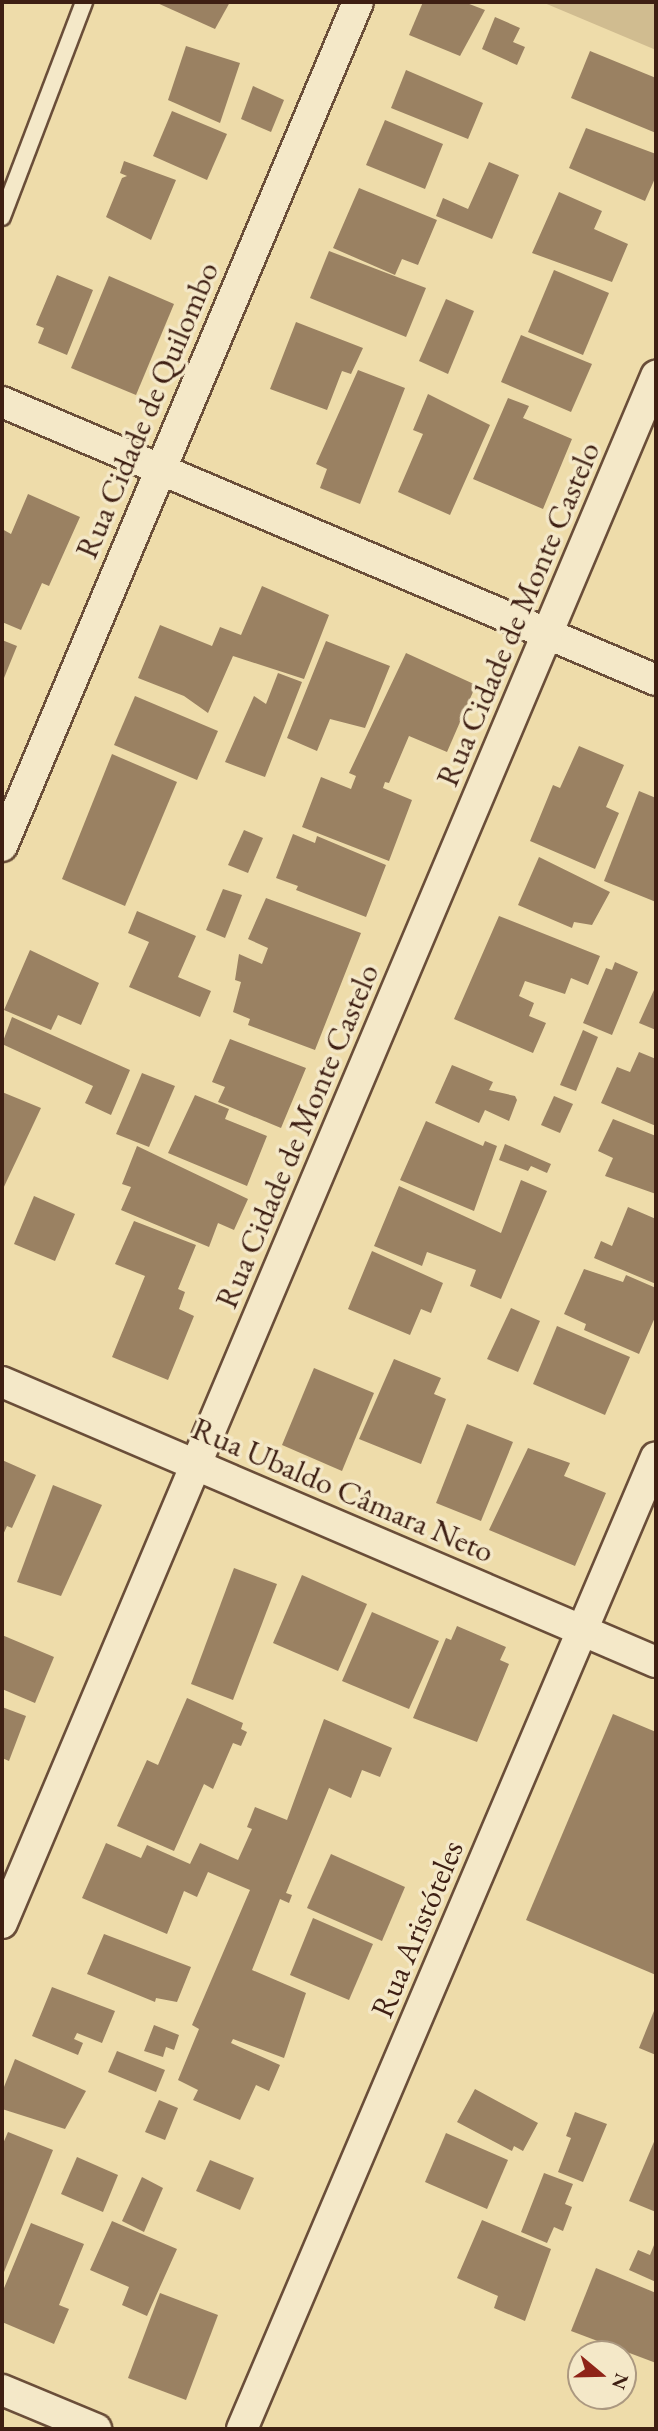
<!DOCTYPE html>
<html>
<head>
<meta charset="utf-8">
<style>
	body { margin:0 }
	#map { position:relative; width:658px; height:2431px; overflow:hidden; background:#eedcaa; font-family:"EB Garamond",serif }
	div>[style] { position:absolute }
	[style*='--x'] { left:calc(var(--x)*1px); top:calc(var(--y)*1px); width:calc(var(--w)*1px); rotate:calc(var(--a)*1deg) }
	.green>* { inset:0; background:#d0bc90 }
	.building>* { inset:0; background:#9a8162 }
	.roads { filter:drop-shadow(2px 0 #6a4e39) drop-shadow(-2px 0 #6a4e39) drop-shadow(0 2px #6a4e39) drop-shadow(0 -2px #6a4e39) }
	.service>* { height:16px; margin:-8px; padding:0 8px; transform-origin:8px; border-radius:8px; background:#f4e8c8 }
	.minor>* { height:30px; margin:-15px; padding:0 15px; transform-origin:15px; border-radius:15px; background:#f4e8c8 }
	span { translate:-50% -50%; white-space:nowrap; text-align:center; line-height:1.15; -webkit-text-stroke:7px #f4e8c8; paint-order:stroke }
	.street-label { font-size:32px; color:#3e1f13 }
	.frame { position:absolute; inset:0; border:4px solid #3e1f13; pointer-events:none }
	.north { position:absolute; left:567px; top:2340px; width:70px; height:70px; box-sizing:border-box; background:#f4e8c8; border:2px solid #ab9880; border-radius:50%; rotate:109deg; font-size:19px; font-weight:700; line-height:28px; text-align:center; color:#3e1f13 }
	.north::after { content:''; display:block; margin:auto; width:24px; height:32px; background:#8f2418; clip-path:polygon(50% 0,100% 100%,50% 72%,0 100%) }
</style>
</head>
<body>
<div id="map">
	<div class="green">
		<div style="clip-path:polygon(542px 2px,656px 2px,656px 50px)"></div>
	</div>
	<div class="building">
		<div style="clip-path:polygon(155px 2px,230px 2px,215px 29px)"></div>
		<div style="clip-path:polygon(423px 2px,464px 2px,485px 10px,460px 56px,409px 35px)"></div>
		<div style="clip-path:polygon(495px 17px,520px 28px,513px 42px,525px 47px,517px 65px,482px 49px)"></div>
		<div style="clip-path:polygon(186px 46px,240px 63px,220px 123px,168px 100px)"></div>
		<div style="clip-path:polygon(590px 51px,656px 78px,656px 133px,571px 98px)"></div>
		<div style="clip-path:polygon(406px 70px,483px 103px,468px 139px,391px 108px)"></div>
		<div style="clip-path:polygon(253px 86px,284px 100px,271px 132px,241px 119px)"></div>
		<div style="clip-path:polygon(172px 111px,227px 134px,207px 180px,153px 156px)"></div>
		<div style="clip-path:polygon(385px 120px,443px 144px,425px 189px,366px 165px)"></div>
		<div style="clip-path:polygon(586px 128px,656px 154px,656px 176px,645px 201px,569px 168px)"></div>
		<div style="clip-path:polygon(124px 161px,176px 180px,151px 240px,106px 217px,122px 178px,127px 176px,120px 173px)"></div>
		<div style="clip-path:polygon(489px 162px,519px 175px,492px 239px,436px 216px,443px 198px,468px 209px)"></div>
		<div style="clip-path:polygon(359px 188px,437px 220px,418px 265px,402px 259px,395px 275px,333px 248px)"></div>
		<div style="clip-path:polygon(559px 192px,602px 211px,594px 229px,628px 244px,612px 282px,532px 253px)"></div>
		<div style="clip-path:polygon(329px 251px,426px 288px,406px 337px,310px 298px)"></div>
		<div style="clip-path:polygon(554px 270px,609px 293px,583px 355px,528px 332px)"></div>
		<div style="clip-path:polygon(57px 275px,93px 290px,67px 355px,38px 343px,44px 328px,36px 325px)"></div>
		<div style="clip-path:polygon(109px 276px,174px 304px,136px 395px,71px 368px)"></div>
		<div style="clip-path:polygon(446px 299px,474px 311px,448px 374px,419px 361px)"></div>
		<div style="clip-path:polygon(296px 322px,363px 348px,351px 374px,342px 371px,327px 410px,270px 389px)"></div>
		<div style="clip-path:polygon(521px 335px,592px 364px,571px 412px,501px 382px)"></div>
		<div style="clip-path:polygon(358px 370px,405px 388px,360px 504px,320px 488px,327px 469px,316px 464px)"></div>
		<div style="clip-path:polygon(428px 394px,490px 425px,450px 515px,398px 492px,423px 434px,413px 430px)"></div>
		<div style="clip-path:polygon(508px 398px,529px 406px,523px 418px,572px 439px,543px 509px,473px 479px)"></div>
		<div style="clip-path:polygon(28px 494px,80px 517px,49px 586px,42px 583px,21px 630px,2px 622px,2px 529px,11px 534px)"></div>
		<div style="clip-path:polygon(262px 586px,329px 615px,304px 679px,233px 656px,208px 713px,184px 696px,138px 678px,160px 625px,212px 646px,220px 627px,241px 635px)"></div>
		<div style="clip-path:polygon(2px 640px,17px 646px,2px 683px)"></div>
		<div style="clip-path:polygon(326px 641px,390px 666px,365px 728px,330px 719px,317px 751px,287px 738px)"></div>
		<div style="clip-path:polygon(406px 653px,476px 685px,447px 752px,409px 736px,389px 783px,385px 782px,383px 788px,412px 800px,389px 861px,302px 827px,321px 777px,351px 789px,356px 776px,349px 773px)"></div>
		<div style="clip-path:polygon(278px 673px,302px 682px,265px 777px,225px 762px,254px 696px,266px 704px)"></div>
		<div style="clip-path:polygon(135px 696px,218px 731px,197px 780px,114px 745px)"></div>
		<div style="clip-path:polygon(579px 746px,624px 765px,606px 807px,619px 813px,595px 869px,530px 841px,553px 785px,560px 788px)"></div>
		<div style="clip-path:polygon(112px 754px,177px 782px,125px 906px,62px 879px)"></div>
		<div style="clip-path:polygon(639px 791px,656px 798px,656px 902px,604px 881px)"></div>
		<div style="clip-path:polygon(244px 830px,263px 838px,248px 873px,228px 865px)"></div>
		<div style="clip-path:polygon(293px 834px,315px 843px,317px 836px,386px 865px,366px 917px,296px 890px,298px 886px,276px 878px)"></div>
		<div style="clip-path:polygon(539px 857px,610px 892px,592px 925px,574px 922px,572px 928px,518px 905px)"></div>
		<div style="clip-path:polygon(223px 889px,242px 895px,225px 938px,206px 930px)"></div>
		<div style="clip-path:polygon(266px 898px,361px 933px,315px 1050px,248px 1025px,250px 1019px,233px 1012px,241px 982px,235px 980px,239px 954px,262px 964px,268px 948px,248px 939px)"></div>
		<div style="clip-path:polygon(137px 911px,196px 936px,178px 977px,211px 991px,200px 1017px,129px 987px,149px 942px,128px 933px)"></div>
		<div style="clip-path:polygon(499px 916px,600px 956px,588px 985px,571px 978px,565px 994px,525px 981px,519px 996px,534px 1003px,529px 1016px,546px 1023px,533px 1053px,454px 1019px)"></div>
		<div style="clip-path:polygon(30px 950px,99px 983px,81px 1025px,58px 1015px,51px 1030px,4px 1010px)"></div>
		<div style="clip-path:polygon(615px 962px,638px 972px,612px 1035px,583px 1023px,606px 968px,612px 970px)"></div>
		<div style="clip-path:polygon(654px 990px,656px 991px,656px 1030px,639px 1023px)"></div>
		<div style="clip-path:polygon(12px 1017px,130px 1070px,111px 1115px,85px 1103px,93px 1086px,2px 1044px)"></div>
		<div style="clip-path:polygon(583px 1030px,598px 1037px,576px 1091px,560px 1085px)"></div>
		<div style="clip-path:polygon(230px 1039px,306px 1068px,281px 1128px,218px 1102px,225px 1087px,212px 1082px)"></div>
		<div style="clip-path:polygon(639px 1052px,656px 1059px,656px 1126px,601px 1103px,617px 1067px,630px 1072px)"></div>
		<div style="clip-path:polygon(452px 1065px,493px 1082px,489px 1090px,515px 1096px,517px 1100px,509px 1121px,485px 1110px,479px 1123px,435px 1103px)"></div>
		<div style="clip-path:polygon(142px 1073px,175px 1086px,149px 1147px,116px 1134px)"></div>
		<div style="clip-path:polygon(2px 1092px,41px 1108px,2px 1191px)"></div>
		<div style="clip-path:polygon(195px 1095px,229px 1109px,225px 1119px,267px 1136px,247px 1186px,168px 1153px)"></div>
		<div style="clip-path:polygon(554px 1096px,573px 1104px,560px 1133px,541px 1125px)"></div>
		<div style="clip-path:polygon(613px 1119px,656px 1136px,656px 1194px,605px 1176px,613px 1158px,598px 1151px)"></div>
		<div style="clip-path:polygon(426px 1121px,483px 1146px,485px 1141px,497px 1146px,474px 1211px,400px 1180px)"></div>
		<div style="clip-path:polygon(505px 1144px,551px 1164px,547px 1173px,531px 1166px,528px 1171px,499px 1160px)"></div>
		<div style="clip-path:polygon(137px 1146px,248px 1199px,234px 1230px,218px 1223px,209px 1247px,121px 1210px,131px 1187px,122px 1184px)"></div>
		<div style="clip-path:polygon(521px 1180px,547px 1191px,501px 1299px,470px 1286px,476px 1270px,427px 1252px,422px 1266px,374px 1246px,399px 1186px,501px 1233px)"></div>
		<div style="clip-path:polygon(34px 1196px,75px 1214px,55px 1261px,14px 1244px)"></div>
		<div style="clip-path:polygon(628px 1207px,656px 1219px,656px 1284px,594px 1258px,601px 1241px,612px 1246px)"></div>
		<div style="clip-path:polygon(134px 1221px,196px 1245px,178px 1289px,185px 1292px,179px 1309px,194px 1316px,168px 1380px,112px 1357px,145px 1276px,115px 1264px)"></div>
		<div style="clip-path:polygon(372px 1251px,443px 1283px,431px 1313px,421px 1309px,410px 1335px,348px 1309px)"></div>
		<div style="clip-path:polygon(584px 1269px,623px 1282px,626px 1275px,656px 1288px,656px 1315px,639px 1354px,584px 1330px,586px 1324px,564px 1314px)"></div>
		<div style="clip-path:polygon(511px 1308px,540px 1321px,518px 1372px,487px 1359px)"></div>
		<div style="clip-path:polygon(557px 1326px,630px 1357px,605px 1415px,533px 1384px)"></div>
		<div style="clip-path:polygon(394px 1359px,441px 1378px,434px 1394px,446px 1399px,421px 1464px,359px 1439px)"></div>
		<div style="clip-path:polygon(314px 1368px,374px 1393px,342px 1471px,282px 1445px)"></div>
		<div style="clip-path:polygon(467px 1424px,513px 1442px,481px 1521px,436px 1503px)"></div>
		<div style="clip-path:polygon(528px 1448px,570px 1463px,564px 1476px,606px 1493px,575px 1566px,489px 1530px)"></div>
		<div style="clip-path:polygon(2px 1460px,36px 1475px,12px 1528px,7px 1526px,2px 1537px)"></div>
		<div style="clip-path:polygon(53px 1485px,102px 1505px,61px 1596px,17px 1582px)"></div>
		<div style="clip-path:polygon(234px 1568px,277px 1584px,233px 1700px,191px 1684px)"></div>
		<div style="clip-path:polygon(302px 1575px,367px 1604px,338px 1671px,273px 1643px)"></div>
		<div style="clip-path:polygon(372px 1612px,439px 1641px,409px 1709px,342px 1681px)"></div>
		<div style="clip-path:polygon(457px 1626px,506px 1647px,500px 1660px,509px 1664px,477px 1742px,413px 1718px,446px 1638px,451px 1640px)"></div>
		<div style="clip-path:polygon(2px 1635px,54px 1657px,35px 1703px,2px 1689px)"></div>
		<div style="clip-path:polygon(187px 1698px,243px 1723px,241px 1729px,247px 1732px,241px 1746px,233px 1743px,213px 1789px,204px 1784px,174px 1851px,117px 1826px,147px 1760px,158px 1765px)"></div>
		<div style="clip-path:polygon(2px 1707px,26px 1716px,9px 1761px,2px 1758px)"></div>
		<div style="clip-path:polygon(613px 1714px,656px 1732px,656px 1975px,526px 1920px)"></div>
		<div style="clip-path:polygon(324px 1719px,392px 1748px,380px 1777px,362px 1770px,351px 1798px,329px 1788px,286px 1893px,292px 1895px,289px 1903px,280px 1899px,273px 1917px,252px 1970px,306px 1993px,284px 2058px,233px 2039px,231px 2043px,280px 2065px,269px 2091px,256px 2085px,240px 2120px,193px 2100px,198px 2090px,178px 2080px,199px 2029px,192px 2025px,250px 1890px,208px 1872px,197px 1897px,184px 1891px,167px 1934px,82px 1898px,106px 1843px,141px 1858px,147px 1845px,190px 1864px,200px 1843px,238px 1860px,252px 1829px,247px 1827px,255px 1807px,287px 1820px)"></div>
		<div style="clip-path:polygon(331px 1854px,405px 1887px,382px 1941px,307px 1908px)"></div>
		<div style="clip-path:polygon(313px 1918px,373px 1944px,349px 2000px,290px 1975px)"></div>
		<div style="clip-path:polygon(104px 1934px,191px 1967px,177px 2002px,156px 1998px,155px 2002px,87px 1974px)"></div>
		<div style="clip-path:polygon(52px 1987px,115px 2011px,102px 2043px,77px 2033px,74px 2039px,83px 2043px,78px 2055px,32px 2036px)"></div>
		<div style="clip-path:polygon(656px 2006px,656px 2055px,639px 2048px)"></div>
		<div style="clip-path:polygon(154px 2025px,179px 2035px,174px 2050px,166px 2047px,163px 2057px,144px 2051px)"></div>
		<div style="clip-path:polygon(117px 2051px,165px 2070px,156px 2092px,108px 2072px)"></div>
		<div style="clip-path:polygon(15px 2059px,86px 2091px,65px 2129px,2px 2109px,2px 2092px)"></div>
		<div style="clip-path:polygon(475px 2089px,538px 2123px,523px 2151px,514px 2146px,512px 2151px,457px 2122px)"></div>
		<div style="clip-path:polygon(159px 2100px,178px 2108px,165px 2140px,145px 2132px)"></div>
		<div style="clip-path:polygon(575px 2112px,607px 2124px,583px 2182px,558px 2172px,571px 2138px,566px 2136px)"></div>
		<div style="clip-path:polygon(8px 2132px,53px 2150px,2px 2277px,2px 2146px)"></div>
		<div style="clip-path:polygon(446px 2133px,508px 2160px,487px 2209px,425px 2182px)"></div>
		<div style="clip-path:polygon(656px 2137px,656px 2212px,629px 2201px)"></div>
		<div style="clip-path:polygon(77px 2157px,118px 2175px,103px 2212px,61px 2194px)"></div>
		<div style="clip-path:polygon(210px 2160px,254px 2178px,240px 2210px,196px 2191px)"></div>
		<div style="clip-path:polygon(544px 2173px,573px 2184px,565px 2204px,572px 2207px,563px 2231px,554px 2227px,547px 2243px,521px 2232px)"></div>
		<div style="clip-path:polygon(142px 2177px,163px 2188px,144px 2232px,122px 2221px)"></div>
		<div style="clip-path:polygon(482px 2220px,551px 2249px,525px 2321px,494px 2308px,498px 2296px,457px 2278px)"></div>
		<div style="clip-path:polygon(112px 2221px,177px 2249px,147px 2316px,122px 2305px,129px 2287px,90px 2270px)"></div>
		<div style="clip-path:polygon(31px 2223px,84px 2244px,59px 2305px,69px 2309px,54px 2344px,2px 2322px,2px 2293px)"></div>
		<div style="clip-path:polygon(656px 2240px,656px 2282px,629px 2270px,638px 2250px,650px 2255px)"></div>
		<div style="clip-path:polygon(596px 2268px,656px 2293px,656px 2363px,571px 2331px)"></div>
		<div style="clip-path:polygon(160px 2293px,218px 2315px,186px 2400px,128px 2378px)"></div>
	</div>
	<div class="roads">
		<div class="service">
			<div style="--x:2;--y:217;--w:230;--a:-69.1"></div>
		</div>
		<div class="minor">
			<div style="--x:2;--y:402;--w:711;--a:23.03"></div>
			<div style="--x:2;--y:846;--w:916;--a:-67.13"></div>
			<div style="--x:2;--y:1382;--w:711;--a:23.18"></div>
			<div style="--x:2;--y:1923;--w:1680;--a:-67.08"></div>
			<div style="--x:2;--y:2390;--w:102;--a:22.5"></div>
			<div style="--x:242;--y:2429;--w:1056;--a:-66.93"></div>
		</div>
	</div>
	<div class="street-label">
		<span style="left:147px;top:410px;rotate:-67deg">Rua Cidade de Quilombo</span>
		<span style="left:518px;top:614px;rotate:-67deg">Rua Cidade de Monte Castelo</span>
		<span style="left:297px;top:1136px;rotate:-67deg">Rua Cidade de Monte Castelo</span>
		<span style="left:343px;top:1490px;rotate:23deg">Rua Ubaldo Câmara Neto</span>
		<span style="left:417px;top:1929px;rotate:-67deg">Rua Aristóteles</span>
	</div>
	<div class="frame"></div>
	<div class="north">N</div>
</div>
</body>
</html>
